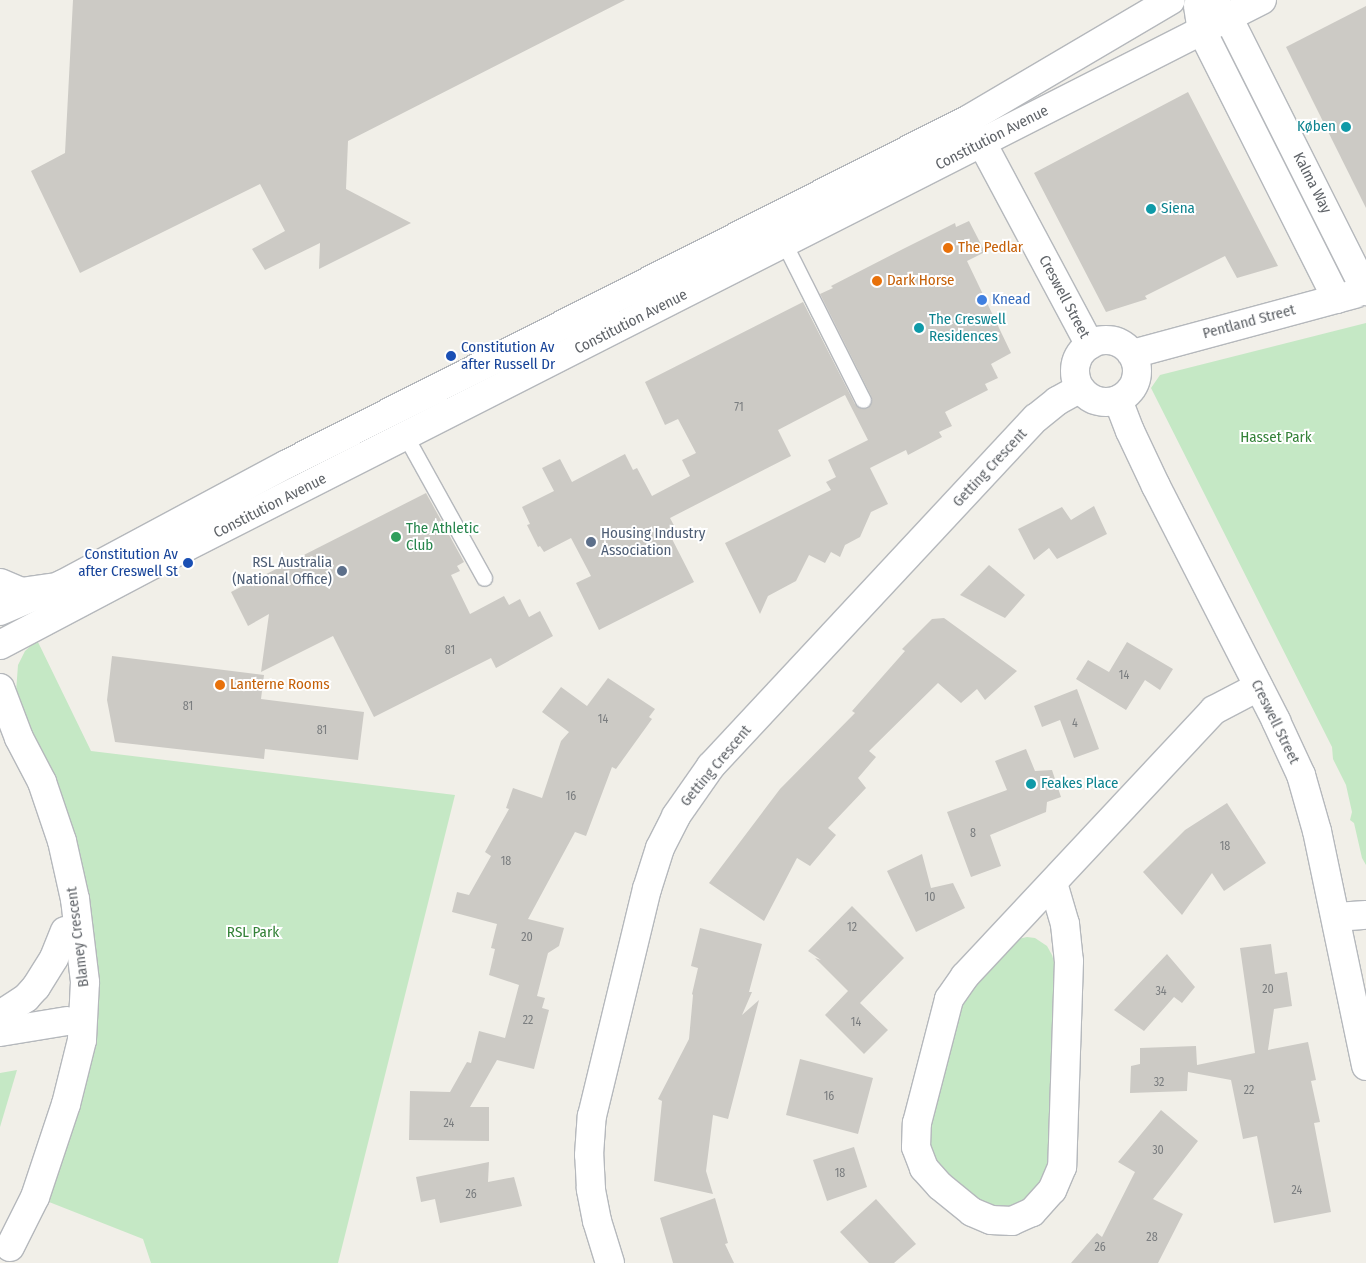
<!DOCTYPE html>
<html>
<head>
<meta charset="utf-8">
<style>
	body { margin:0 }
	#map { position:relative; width:1366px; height:1263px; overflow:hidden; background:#f1efe8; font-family:"Fira Sans Condensed",sans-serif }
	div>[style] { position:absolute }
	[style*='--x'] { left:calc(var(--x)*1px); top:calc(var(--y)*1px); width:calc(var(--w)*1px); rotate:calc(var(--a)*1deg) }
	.green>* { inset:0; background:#c5e8c5 }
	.building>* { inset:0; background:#cccac5 }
	.roads { filter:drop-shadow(1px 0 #b5b8bc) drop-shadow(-1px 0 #b5b8bc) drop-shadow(0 1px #b5b8bc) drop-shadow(0 -1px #b5b8bc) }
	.lane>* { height:15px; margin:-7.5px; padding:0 7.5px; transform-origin:7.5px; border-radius:7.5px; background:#fff }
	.street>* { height:28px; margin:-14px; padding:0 14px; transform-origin:14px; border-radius:14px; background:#fff }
	.street>.ring { margin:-14px; padding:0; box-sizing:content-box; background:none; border:28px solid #fff; border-radius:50% }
	.secondary>* { height:28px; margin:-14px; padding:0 14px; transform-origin:14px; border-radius:14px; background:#fff }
	.dots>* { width:14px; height:14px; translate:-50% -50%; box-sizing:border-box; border:2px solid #fff; border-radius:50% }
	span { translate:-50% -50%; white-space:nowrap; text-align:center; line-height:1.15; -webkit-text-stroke:4px #fff; paint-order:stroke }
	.number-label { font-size:12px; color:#7a7d7f }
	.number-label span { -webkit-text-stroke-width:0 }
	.culture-label { font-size:15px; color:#0d838f }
	.right { translate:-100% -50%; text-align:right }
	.left { translate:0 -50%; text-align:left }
	.street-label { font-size:15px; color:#5f6368 }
	.food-label { font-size:15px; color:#c56008 }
	.shop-label { font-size:15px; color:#366cbe }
	.transit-label { font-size:15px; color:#164399 }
	.park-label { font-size:15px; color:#348238 }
	.leisure-label { font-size:15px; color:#27864d }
	.service-label { font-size:15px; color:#4e5e75 }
</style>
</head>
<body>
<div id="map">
	<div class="green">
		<div style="clip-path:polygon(1366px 323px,1366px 865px,1362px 858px,1354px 823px,1350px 820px,1352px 812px,1346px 785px,1333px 759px,1332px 747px,1151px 388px,1160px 375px)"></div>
		<div style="clip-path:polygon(37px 640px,91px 751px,455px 795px,338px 1263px,151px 1263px,143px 1239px,44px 1200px,92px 1024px,25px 724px,16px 692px,18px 665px,25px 651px)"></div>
		<div style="clip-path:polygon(1027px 937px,1035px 938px,1047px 946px,1052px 955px,1056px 969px,1050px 1165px,1034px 1195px,1016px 1205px,992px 1208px,967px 1194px,936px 1163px,927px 1140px,960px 1002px,1008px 947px,1018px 939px)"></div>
		<div style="clip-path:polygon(17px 1070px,0 1127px,0 1073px)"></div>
	</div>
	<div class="building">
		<div style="clip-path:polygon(73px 0,625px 0,348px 141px,346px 189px,411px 223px,319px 269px,320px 243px,265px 270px,252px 249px,285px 231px,260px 184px,80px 273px,31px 171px,65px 153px)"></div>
		<div style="clip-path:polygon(1366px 6px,1366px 208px,1286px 47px)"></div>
		<div style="clip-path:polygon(1188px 92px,1278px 266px,1237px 278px,1225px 256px,1145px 296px,1147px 299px,1106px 312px,1034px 173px)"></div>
		<div style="clip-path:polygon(969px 221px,985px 252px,967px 261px,1011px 353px,991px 364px,998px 378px,985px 384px,988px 390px,945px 412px,952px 426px,939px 432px,942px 437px,908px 455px,906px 450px,870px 468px,888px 504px,871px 512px,860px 537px,845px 545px,840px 557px,831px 552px,825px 563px,809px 555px,796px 581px,768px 596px,760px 614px,725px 543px,831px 490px,826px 482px,836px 477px,828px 460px,868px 440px,845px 395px,778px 430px,791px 456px,670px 518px,678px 533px,671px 537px,694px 582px,599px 630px,576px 583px,591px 576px,571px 538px,544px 552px,540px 546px,538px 547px,527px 525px,530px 524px,522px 507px,554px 491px,542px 468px,560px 459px,572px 482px,625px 454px,633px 470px,637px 468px,652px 496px,690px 476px,682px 460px,696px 453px,678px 419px,665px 425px,645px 382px,803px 302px,855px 404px,862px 409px,868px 408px,872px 401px,871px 396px,820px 294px,833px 288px,831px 286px,903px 249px,955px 223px,956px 227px)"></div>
		<div style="clip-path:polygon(426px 493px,464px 562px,457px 566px,460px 571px,451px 575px,470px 614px,504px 596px,509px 605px,520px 599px,529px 617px,540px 611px,553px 636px,496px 668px,491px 658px,374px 717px,333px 636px,261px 672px,269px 614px,248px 626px,231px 592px)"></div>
		<div style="clip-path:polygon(1094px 506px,1107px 534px,1057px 559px,1049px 548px,1034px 560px,1018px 529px,1062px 507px,1071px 520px)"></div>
		<div style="clip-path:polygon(989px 565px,1025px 595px,1005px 618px,960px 595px)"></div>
		<div style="clip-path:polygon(944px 618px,1017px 671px,985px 700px,977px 689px,961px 703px,938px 683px,869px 751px,876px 757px,858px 778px,866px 788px,828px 828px,836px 835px,810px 866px,797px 858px,764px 921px,709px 883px,780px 789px,855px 713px,852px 711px,905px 651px,902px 649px,932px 619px)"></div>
		<div style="clip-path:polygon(1127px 642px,1173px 669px,1160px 690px,1145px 680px,1126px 710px,1076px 679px,1088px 660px,1109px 672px)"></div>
		<div style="clip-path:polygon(112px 656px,264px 675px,261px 699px,364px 712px,358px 760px,265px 749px,264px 759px,115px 742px,107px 700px)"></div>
		<div style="clip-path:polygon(608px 678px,655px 709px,649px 717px,652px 719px,616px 769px,612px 767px,586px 836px,575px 832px,528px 919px,564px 928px,559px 946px,548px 953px,537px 996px,545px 998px,542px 1008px,549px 1010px,534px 1069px,497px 1060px,470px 1107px,489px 1107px,489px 1141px,409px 1140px,410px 1091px,450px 1092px,467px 1062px,471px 1063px,479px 1031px,505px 1038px,519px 985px,489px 975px,495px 949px,491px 948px,497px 924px,452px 912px,457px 892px,469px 895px,491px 856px,485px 852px,509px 809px,506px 808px,513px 788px,542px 798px,561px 741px,569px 732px,542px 712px,561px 687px,587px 706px)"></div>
		<div style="clip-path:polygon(1077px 689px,1099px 749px,1074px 758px,1060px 720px,1042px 727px,1034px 706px)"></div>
		<div style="clip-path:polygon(1026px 749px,1035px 771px,1052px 770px,1061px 797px,1047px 802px,1046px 812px,990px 835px,1001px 866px,971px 877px,947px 812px,1007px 790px,995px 761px)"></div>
		<div style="clip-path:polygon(1227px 803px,1266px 863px,1224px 891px,1212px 873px,1182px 915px,1143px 872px,1185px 830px)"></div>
		<div style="clip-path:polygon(922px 854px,931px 888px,953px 883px,965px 908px,916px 932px,887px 871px)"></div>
		<div style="clip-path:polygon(852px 906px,904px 958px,860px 1003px,888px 1030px,864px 1054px,825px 1015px,848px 991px,815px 958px,821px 960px,808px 951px)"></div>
		<div style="clip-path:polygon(700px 928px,762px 944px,749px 992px,752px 992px,742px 1015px,759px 1000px,728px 1119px,713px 1115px,706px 1171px,713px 1194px,654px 1181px,662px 1101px,658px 1099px,689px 1039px,693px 995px,692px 994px,698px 968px,691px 966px)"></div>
		<div style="clip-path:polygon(1271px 944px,1275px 974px,1287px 972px,1292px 1006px,1274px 1009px,1268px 1050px,1308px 1042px,1316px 1080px,1311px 1081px,1320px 1122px,1314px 1123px,1331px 1212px,1274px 1223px,1257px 1136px,1243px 1139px,1231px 1080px,1188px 1072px,1187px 1091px,1130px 1093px,1131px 1066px,1140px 1064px,1140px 1048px,1196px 1046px,1197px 1065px,1255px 1053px,1240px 948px)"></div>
		<div style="clip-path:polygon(1167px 954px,1195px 987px,1182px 1003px,1174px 997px,1144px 1031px,1114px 1010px)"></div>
		<div style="clip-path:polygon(800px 1059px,873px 1078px,858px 1134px,786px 1115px)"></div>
		<div style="clip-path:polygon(1161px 1110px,1198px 1141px,1153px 1199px,1183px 1214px,1158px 1263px,1071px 1263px,1097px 1233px,1102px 1237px,1135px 1172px,1118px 1162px)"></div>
		<div style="clip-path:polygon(854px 1147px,867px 1187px,827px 1201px,813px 1160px)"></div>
		<div style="clip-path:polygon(489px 1162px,488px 1182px,514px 1177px,522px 1206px,440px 1223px,435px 1199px,421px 1202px,416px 1177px)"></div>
		<div style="clip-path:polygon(715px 1198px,728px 1243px,725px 1244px,734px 1263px,673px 1263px,660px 1218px)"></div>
		<div style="clip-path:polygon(876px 1199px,916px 1244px,894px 1263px,869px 1263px,840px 1232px)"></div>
	</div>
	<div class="roads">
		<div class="lane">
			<div style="--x:782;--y:239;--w:180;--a:63.3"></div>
			<div style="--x:406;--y:437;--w:161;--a:61"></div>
		</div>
		<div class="street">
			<div style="--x:1209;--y:0;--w:25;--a:42"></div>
			<div style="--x:1228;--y:17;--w:307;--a:63.3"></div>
			<div style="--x:1198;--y:6;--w:25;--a:81"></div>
			<div style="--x:1202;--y:31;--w:300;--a:63.3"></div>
			<div style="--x:982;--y:143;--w:229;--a:61.9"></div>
			<div class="ring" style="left:1075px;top:340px;width:34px;height:34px"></div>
			<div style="--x:1132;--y:354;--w:231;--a:-15.1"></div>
			<div style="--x:1118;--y:400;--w:33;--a:69"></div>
			<div style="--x:1130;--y:431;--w:61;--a:64.7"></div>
			<div style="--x:1156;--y:486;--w:264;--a:62.9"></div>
			<div style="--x:1276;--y:721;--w:60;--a:65.2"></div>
			<div style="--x:1301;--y:775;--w:58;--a:74.1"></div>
			<div style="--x:1317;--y:831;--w:240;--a:78.2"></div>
			<div style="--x:0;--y:583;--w:23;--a:23"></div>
			<div style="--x:21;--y:592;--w:30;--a:-8"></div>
			<div style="--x:1053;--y:883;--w:43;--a:73.7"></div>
			<div style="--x:1065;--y:924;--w:37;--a:84"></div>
			<div style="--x:1069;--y:961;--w:206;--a:91.9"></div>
			<div style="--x:1062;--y:1167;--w:25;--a:113"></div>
			<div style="--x:1052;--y:1190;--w:30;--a:132"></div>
			<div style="--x:1032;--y:1212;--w:22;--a:156"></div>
			<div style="--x:1012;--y:1221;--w:21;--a:-177"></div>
			<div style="--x:991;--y:1220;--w:21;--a:-157"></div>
			<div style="--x:972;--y:1212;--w:41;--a:-140.9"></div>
			<div style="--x:940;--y:1186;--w:24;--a:-132"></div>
			<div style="--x:924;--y:1168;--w:22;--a:-111"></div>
			<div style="--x:916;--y:1147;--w:24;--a:-88"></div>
			<div style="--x:917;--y:1123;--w:128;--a:-75.5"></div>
			<div style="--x:949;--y:999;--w:28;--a:-55"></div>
			<div style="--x:965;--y:976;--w:364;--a:-46.9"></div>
			<div style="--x:1214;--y:710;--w:50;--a:-27.6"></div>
			<div style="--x:1336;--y:917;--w:30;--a:-4"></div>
			<div style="--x:0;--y:1015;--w:31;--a:-33"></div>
			<div style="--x:26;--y:998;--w:15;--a:-48"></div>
			<div style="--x:36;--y:987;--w:34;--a:-58"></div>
			<div style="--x:54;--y:958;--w:29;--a:-68"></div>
			<div style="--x:0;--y:1032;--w:68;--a:-9.3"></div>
			<div style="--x:610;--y:1263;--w:44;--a:-107.2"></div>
			<div style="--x:597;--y:1221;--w:33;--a:-101"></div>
			<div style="--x:591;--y:1189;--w:34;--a:-93"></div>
			<div style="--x:589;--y:1155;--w:39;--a:-86"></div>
			<div style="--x:592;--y:1116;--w:234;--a:-76.4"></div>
			<div style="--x:647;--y:889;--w:43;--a:-72.4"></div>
			<div style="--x:660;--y:848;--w:36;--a:-63"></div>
			<div style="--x:676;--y:816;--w:61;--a:-55"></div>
			<div style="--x:711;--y:766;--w:476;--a:-47"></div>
			<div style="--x:1036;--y:418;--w:27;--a:-39"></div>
			<div style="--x:1057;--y:401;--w:26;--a:-29"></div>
		</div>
		<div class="secondary">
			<div style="--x:0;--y:611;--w:69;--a:-23.2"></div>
			<div style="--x:63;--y:584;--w:254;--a:-28.2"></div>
			<div style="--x:287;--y:464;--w:764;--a:-26.83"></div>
			<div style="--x:969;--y:119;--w:234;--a:-30.5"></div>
			<div style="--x:0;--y:645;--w:210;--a:-27.8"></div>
			<div style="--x:186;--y:547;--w:1207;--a:-26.95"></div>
			<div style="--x:0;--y:688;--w:53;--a:69.2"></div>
			<div style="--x:19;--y:738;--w:50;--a:62.4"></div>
			<div style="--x:42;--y:782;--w:62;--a:71.3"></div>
			<div style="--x:62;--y:841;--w:59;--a:77.4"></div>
			<div style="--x:75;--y:899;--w:84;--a:83.1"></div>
			<div style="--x:85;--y:982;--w:58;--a:93"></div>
			<div style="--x:82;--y:1040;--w:66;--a:104"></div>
			<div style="--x:66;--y:1104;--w:98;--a:108.4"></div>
			<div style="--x:35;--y:1197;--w:56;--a:116.6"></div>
		</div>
	</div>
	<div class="dots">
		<div style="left:1346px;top:127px;background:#0f9aa8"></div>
		<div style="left:1151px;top:209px;background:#0f9aa8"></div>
		<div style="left:948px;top:248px;background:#e8710a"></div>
		<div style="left:877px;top:281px;background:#e8710a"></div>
		<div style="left:982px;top:300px;background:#3f7fe0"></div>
		<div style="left:919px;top:328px;background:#0f9aa8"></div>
		<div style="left:451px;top:356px;background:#1a4fb4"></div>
		<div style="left:396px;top:537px;background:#2e9e5b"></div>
		<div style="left:591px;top:542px;background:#5c6f8a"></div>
		<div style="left:188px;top:563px;background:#1a4fb4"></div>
		<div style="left:342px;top:571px;background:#5c6f8a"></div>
		<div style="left:220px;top:685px;background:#e8710a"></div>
		<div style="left:1031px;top:784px;background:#0f9aa8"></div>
	</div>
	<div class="number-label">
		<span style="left:739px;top:408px">71</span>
		<span style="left:450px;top:651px">81</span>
		<span style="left:1124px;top:676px">14</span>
		<span style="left:188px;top:707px">81</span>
		<span style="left:603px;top:720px">14</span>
		<span style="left:1075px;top:724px">4</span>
		<span style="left:322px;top:731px">81</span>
		<span style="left:571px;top:797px">16</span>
		<span style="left:973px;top:834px">8</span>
		<span style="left:1225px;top:847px">18</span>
		<span style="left:506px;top:862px">18</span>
		<span style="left:930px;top:898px">10</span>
		<span style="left:852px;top:928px">12</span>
		<span style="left:527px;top:938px">20</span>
		<span style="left:1268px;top:990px">20</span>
		<span style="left:1161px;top:992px">34</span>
		<span style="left:528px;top:1021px">22</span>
		<span style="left:856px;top:1023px">14</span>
		<span style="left:1159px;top:1083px">32</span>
		<span style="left:1249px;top:1091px">22</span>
		<span style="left:829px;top:1097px">16</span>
		<span style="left:449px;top:1124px">24</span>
		<span style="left:1158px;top:1151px">30</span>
		<span style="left:840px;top:1174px">18</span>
		<span style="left:1297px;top:1191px">24</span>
		<span style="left:471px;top:1195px">26</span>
		<span style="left:1152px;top:1238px">28</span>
		<span style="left:1100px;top:1248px">26</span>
	</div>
	<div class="culture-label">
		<span class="right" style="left:1336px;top:127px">Køben</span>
		<span class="left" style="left:1161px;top:209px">Siena</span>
		<span class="left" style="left:929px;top:328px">The Creswell<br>Residences</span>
		<span class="left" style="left:1041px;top:784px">Feakes Place</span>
	</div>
	<div class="street-label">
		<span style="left:992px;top:138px;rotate:-27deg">Constitution Avenue</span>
		<span style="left:1312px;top:183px;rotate:63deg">Kalma Way</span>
		<span style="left:1064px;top:297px;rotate:62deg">Creswell Street</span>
		<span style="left:631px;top:322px;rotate:-27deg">Constitution Avenue</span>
		<span style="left:1249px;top:322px;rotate:-15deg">Pentland Street</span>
		<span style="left:990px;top:468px;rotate:-47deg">Getting Crescent</span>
		<span style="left:270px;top:506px;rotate:-27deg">Constitution Avenue</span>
		<span style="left:1275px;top:722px;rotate:64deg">Creswell Street</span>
		<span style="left:716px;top:766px;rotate:-50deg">Getting Crescent</span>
		<span style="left:78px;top:937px;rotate:-97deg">Blamey Crescent</span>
	</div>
	<div class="food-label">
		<span class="left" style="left:958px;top:248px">The Pedlar</span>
		<span class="left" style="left:887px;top:281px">Dark Horse</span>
		<span class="left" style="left:230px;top:685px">Lanterne Rooms</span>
	</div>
	<div class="shop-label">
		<span class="left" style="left:992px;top:300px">Knead</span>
	</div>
	<div class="transit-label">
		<span class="left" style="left:461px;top:356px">Constitution Av<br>after Russell Dr</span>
		<span class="right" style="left:178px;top:563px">Constitution Av<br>after Creswell St</span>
	</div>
	<div class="park-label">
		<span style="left:1276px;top:438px">Hasset Park</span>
		<span style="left:253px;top:933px">RSL Park</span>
	</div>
	<div class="leisure-label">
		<span class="left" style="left:406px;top:537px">The Athletic<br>Club</span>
	</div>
	<div class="service-label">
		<span class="left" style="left:601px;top:542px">Housing Industry<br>Association</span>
		<span class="right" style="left:332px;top:571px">RSL Australia<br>(National Office)</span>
	</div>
</div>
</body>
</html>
